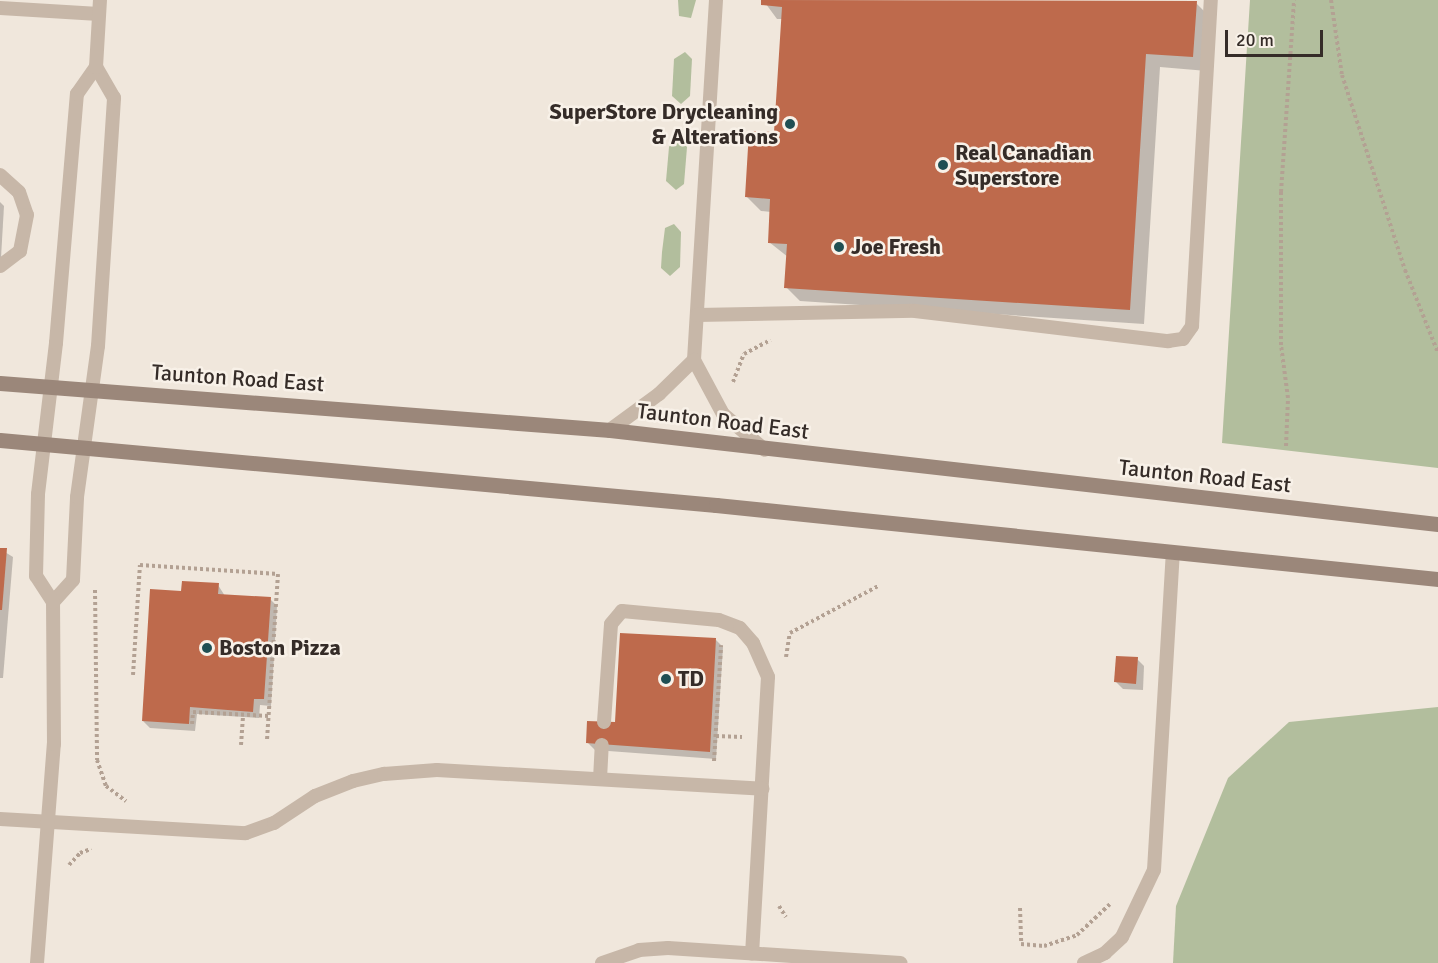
<!DOCTYPE html>
<html>
<head>
<meta charset="utf-8">
<style>
	body { margin:0 }
	#map { position:relative; width:1438px; height:963px; overflow:hidden; background:#f0e7dc; font-family:Signika,sans-serif }
	div>[style] { position:absolute }
	[style*='--x'] { left:calc(var(--x)*1px); top:calc(var(--y)*1px); width:calc(var(--w)*1px); rotate:calc(var(--a)*1deg) }
	.green>* { inset:0; background:#b2be9d }
	.shadow>* { inset:0; background:#0003 }
	.building>* { inset:0; background:#be6a4c }
	.path>* { height:4px; margin-top:-2px; transform-origin:0; background:repeating-linear-gradient(90deg,#b3a193 0 3px,transparent 0 6px) }
	.lane>* { height:14px; margin:-7px; padding:0 7px; transform-origin:7px; border-radius:7px; background:#c7b7a8 }
	.secondary>* { height:15px; margin:-7.5px; padding:0 7.5px; transform-origin:7.5px; border-radius:7.5px; background:#9b877a }
	.dots>* { width:16px; height:16px; translate:-50% -50%; box-sizing:border-box; border:3px solid #f8f1e8; border-radius:50% }
	span { translate:-50% -50%; white-space:nowrap; text-align:center; line-height:1.15; -webkit-text-stroke:5px #f8f1e8; paint-order:stroke }
	.poi-label { font-size:22px; color:#352c28; font-weight:700 }
	.right { translate:-100% -50%; text-align:right }
	.left { translate:0 -50%; text-align:left }
	.street-label { font-size:22px; color:#352c28 }
	.scale { position:absolute; left:1225px; top:30px; width:98px; height:27px; box-sizing:border-box; border:3px solid #352c28; border-top:0; padding-left:8px; font-size:18px; line-height:21px; white-space:nowrap; color:#352c28; -webkit-text-stroke:4px #f8f1e8; paint-order:stroke }
</style>
</head>
<body>
<div id="map">
	<div class="green">
		<div style="clip-path:polygon(678px 0,696px 0,691px 18px,679px 16px)"></div>
		<div style="clip-path:polygon(1250px 0,1438px 0,1438px 468px,1222px 443px)"></div>
		<div style="clip-path:polygon(685px 52px,692px 59px,690px 96px,681px 104px,672px 96px,674px 59px)"></div>
		<div style="clip-path:polygon(674px 138px,681px 139px,687px 147px,684px 184px,676px 190px,666px 181px,669px 147px)"></div>
		<div style="clip-path:polygon(674px 224px,681px 232px,680px 267px,670px 276px,661px 268px,662px 252px,665px 228px)"></div>
		<div style="clip-path:polygon(1438px 707px,1438px 963px,1173px 963px,1176px 906px,1228px 778px,1289px 722px)"></div>
	</div>
	<div class="shadow">
		<div style="clip-path:polygon(763px 0,1196px 3px,1210px 17px,1207px 71px,1160px 67px,1144px 324px,800px 301px,786px 287px,788px 257px,769px 242px,771px 212px,761px 211px,746px 196px,776px 134px,783px 19px,777px 19px)"></div>
		<div style="clip-path:polygon(0 202px,4px 206px,1px 258px,0 258px)"></div>
		<div style="clip-path:polygon(0 549px,13px 557px,3px 678px,0 678px)"></div>
		<div style="clip-path:polygon(218px 585px,225px 596px,270px 599px,277px 606px,271px 706px,260px 705px,259px 718px,197px 714px,195px 731px,150px 728px,143px 721px,182px 593px)"></div>
		<div style="clip-path:polygon(716px 640px,723px 647px,716px 759px,595px 750px,588px 743px,617px 724px)"></div>
		<div style="clip-path:polygon(1137px 659px,1144px 666px,1143px 690px,1123px 689px,1116px 682px)"></div>
	</div>
	<div class="building">
		<div style="clip-path:polygon(761px 0,1197px 1px,1193px 57px,1146px 54px,1130px 310px,784px 288px,787px 244px,768px 243px,770px 199px,745px 197px,749px 131px,774px 132px,782px 7px,761px 5px)"></div>
		<div style="clip-path:polygon(0 548px,7px 548px,2px 610px,0 610px)"></div>
		<div style="clip-path:polygon(182px 581px,219px 583px,218px 594px,271px 597px,264px 699px,254px 699px,253px 712px,190px 707px,189px 724px,142px 721px,150px 589px,181px 591px)"></div>
		<div style="clip-path:polygon(620px 633px,716px 638px,710px 752px,586px 743px,587px 721px,615px 722px)"></div>
		<div style="clip-path:polygon(1116px 656px,1138px 657px,1136px 684px,1114px 682px)"></div>
	</div>
	<div class="path">
		<div style="--x:1331;--y:0;--w:76;--a:81.7"></div>
		<div style="--x:1342;--y:75;--w:205;--a:72.1"></div>
		<div style="--x:1405;--y:270;--w:89;--a:68.3"></div>
		<div style="--x:733;--y:382;--w:30;--a:-69"></div>
		<div style="--x:744;--y:354;--w:30;--a:-28"></div>
		<div style="--x:1286;--y:446;--w:48;--a:-87.6"></div>
		<div style="--x:1288;--y:398;--w:53;--a:-97.5"></div>
		<div style="--x:1281;--y:345;--w:153;--a:-90"></div>
		<div style="--x:1281;--y:192;--w:192;--a:-86.1"></div>
		<div style="--x:95;--y:590;--w:170;--a:89.3"></div>
		<div style="--x:97;--y:760;--w:28;--a:71"></div>
		<div style="--x:106;--y:786;--w:25;--a:37"></div>
		<div style="--x:786;--y:657;--w:24;--a:-81"></div>
		<div style="--x:790;--y:633;--w:100;--a:-28.1"></div>
		<div style="--x:133;--y:675;--w:110;--a:-86.4"></div>
		<div style="--x:140;--y:565;--w:138;--a:3.7"></div>
		<div style="--x:278;--y:574;--w:167;--a:93.8"></div>
		<div style="--x:192;--y:724;--w:12;--a:-85"></div>
		<div style="--x:193;--y:712;--w:76;--a:3"></div>
		<div style="--x:716;--y:736;--w:26;--a:2"></div>
		<div style="--x:241;--y:745;--w:30;--a:-86"></div>
		<div style="--x:714;--y:761;--w:116;--a:-86.5"></div>
		<div style="--x:69;--y:865;--w:16;--a:-47"></div>
		<div style="--x:80;--y:853;--w:12;--a:-20"></div>
		<div style="--x:779;--y:906;--w:13;--a:58"></div>
		<div style="--x:1020;--y:908;--w:36;--a:88"></div>
		<div style="--x:1021;--y:944;--w:23;--a:5"></div>
		<div style="--x:1044;--y:946;--w:35;--a:-18"></div>
		<div style="--x:1077;--y:935;--w:45;--a:-43.2"></div>
	</div>
	<div class="lane">
		<div style="--x:716;--y:0;--w:361;--a:93.5"></div>
		<div style="--x:694;--y:360;--w:61;--a:61.8"></div>
		<div style="--x:723;--y:414;--w:55;--a:40.6"></div>
		<div style="--x:0;--y:8;--w:99;--a:3.5"></div>
		<div style="--x:0;--y:175;--w:25;--a:42"></div>
		<div style="--x:19;--y:192;--w:24;--a:71"></div>
		<div style="--x:27;--y:215;--w:37;--a:101"></div>
		<div style="--x:20;--y:251;--w:25;--a:143"></div>
		<div style="--x:697;--y:315;--w:218;--a:-1.1"></div>
		<div style="--x:915;--y:311;--w:255;--a:6.8"></div>
		<div style="--x:1168;--y:341;--w:15;--a:-8"></div>
		<div style="--x:1183;--y:339;--w:16;--a:-55"></div>
		<div style="--x:1192;--y:326;--w:327;--a:-86.7"></div>
		<div style="--x:610;--y:430;--w:61;--a:-36.3"></div>
		<div style="--x:659;--y:394;--w:49;--a:-44.2"></div>
		<div style="--x:53;--y:602;--w:30;--a:-48"></div>
		<div style="--x:73;--y:580;--w:83;--a:-87.2"></div>
		<div style="--x:77;--y:497;--w:152;--a:-82.1"></div>
		<div style="--x:98;--y:346;--w:249;--a:-86.3"></div>
		<div style="--x:114;--y:98;--w:36;--a:-120"></div>
		<div style="--x:604;--y:722;--w:98;--a:-85.9"></div>
		<div style="--x:611;--y:624;--w:17;--a:-50"></div>
		<div style="--x:622;--y:611;--w:97;--a:5.3"></div>
		<div style="--x:719;--y:620;--w:22;--a:21"></div>
		<div style="--x:740;--y:628;--w:20;--a:49"></div>
		<div style="--x:753;--y:643;--w:37;--a:66"></div>
		<div style="--x:768;--y:677;--w:277;--a:93.3"></div>
		<div style="--x:600;--y:779;--w:34;--a:-87"></div>
		<div style="--x:0;--y:819;--w:246;--a:3.3"></div>
		<div style="--x:246;--y:833;--w:30;--a:-20"></div>
		<div style="--x:274;--y:823;--w:49;--a:-33.4"></div>
		<div style="--x:315;--y:796;--w:41;--a:-21.5"></div>
		<div style="--x:353;--y:781;--w:32;--a:-13"></div>
		<div style="--x:384;--y:774;--w:53;--a:-4.3"></div>
		<div style="--x:437;--y:770;--w:326;--a:3.3"></div>
		<div style="--x:37;--y:963;--w:220;--a:-85.6"></div>
		<div style="--x:54;--y:744;--w:142;--a:-90.4"></div>
		<div style="--x:53;--y:602;--w:31;--a:-123"></div>
		<div style="--x:36;--y:576;--w:82;--a:-88.6"></div>
		<div style="--x:38;--y:494;--w:152;--a:-83.2"></div>
		<div style="--x:56;--y:343;--w:250;--a:-85.2"></div>
		<div style="--x:77;--y:94;--w:33;--a:-55"></div>
		<div style="--x:96;--y:67;--w:67;--a:-86.6"></div>
		<div style="--x:602;--y:963;--w:39;--a:-19"></div>
		<div style="--x:639;--y:950;--w:29;--a:-4"></div>
		<div style="--x:668;--y:948;--w:233;--a:3.7"></div>
		<div style="--x:1084;--y:963;--w:23;--a:-25"></div>
		<div style="--x:1105;--y:953;--w:23;--a:-43"></div>
		<div style="--x:1122;--y:937;--w:74;--a:-64.5"></div>
		<div style="--x:1154;--y:870;--w:317;--a:-86.6"></div>
	</div>
	<div class="secondary">
		<div style="--x:0;--y:383;--w:612;--a:4.41"></div>
		<div style="--x:610;--y:430;--w:833;--a:6.48"></div>
		<div style="--x:0;--y:440;--w:719;--a:5.19"></div>
		<div style="--x:716;--y:505;--w:726;--a:5.85"></div>
	</div>
	<div class="dots">
		<div style="left:790px;top:124px;background:#204f53"></div>
		<div style="left:943px;top:165px;background:#204f53"></div>
		<div style="left:839px;top:247px;background:#204f53"></div>
		<div style="left:207px;top:648px;background:#204f53"></div>
		<div style="left:666px;top:679px;background:#204f53"></div>
	</div>
	<div class="poi-label">
		<span class="right" style="left:778px;top:124px">SuperStore Drycleaning<br>&amp; Alterations</span>
		<span class="left" style="left:955px;top:165px">Real Canadian<br>Superstore</span>
		<span class="left" style="left:851px;top:247px">Joe Fresh</span>
		<span class="left" style="left:219px;top:648px">Boston Pizza</span>
		<span class="left" style="left:678px;top:679px">TD</span>
	</div>
	<div class="street-label">
		<span style="left:238px;top:378px;rotate:4deg">Taunton Road East</span>
		<span style="left:723px;top:421px;rotate:7deg">Taunton Road East</span>
		<span style="left:1205px;top:476px;rotate:6deg">Taunton Road East</span>
	</div>
	<div class="scale">20 m</div>
</div>
</body>
</html>
